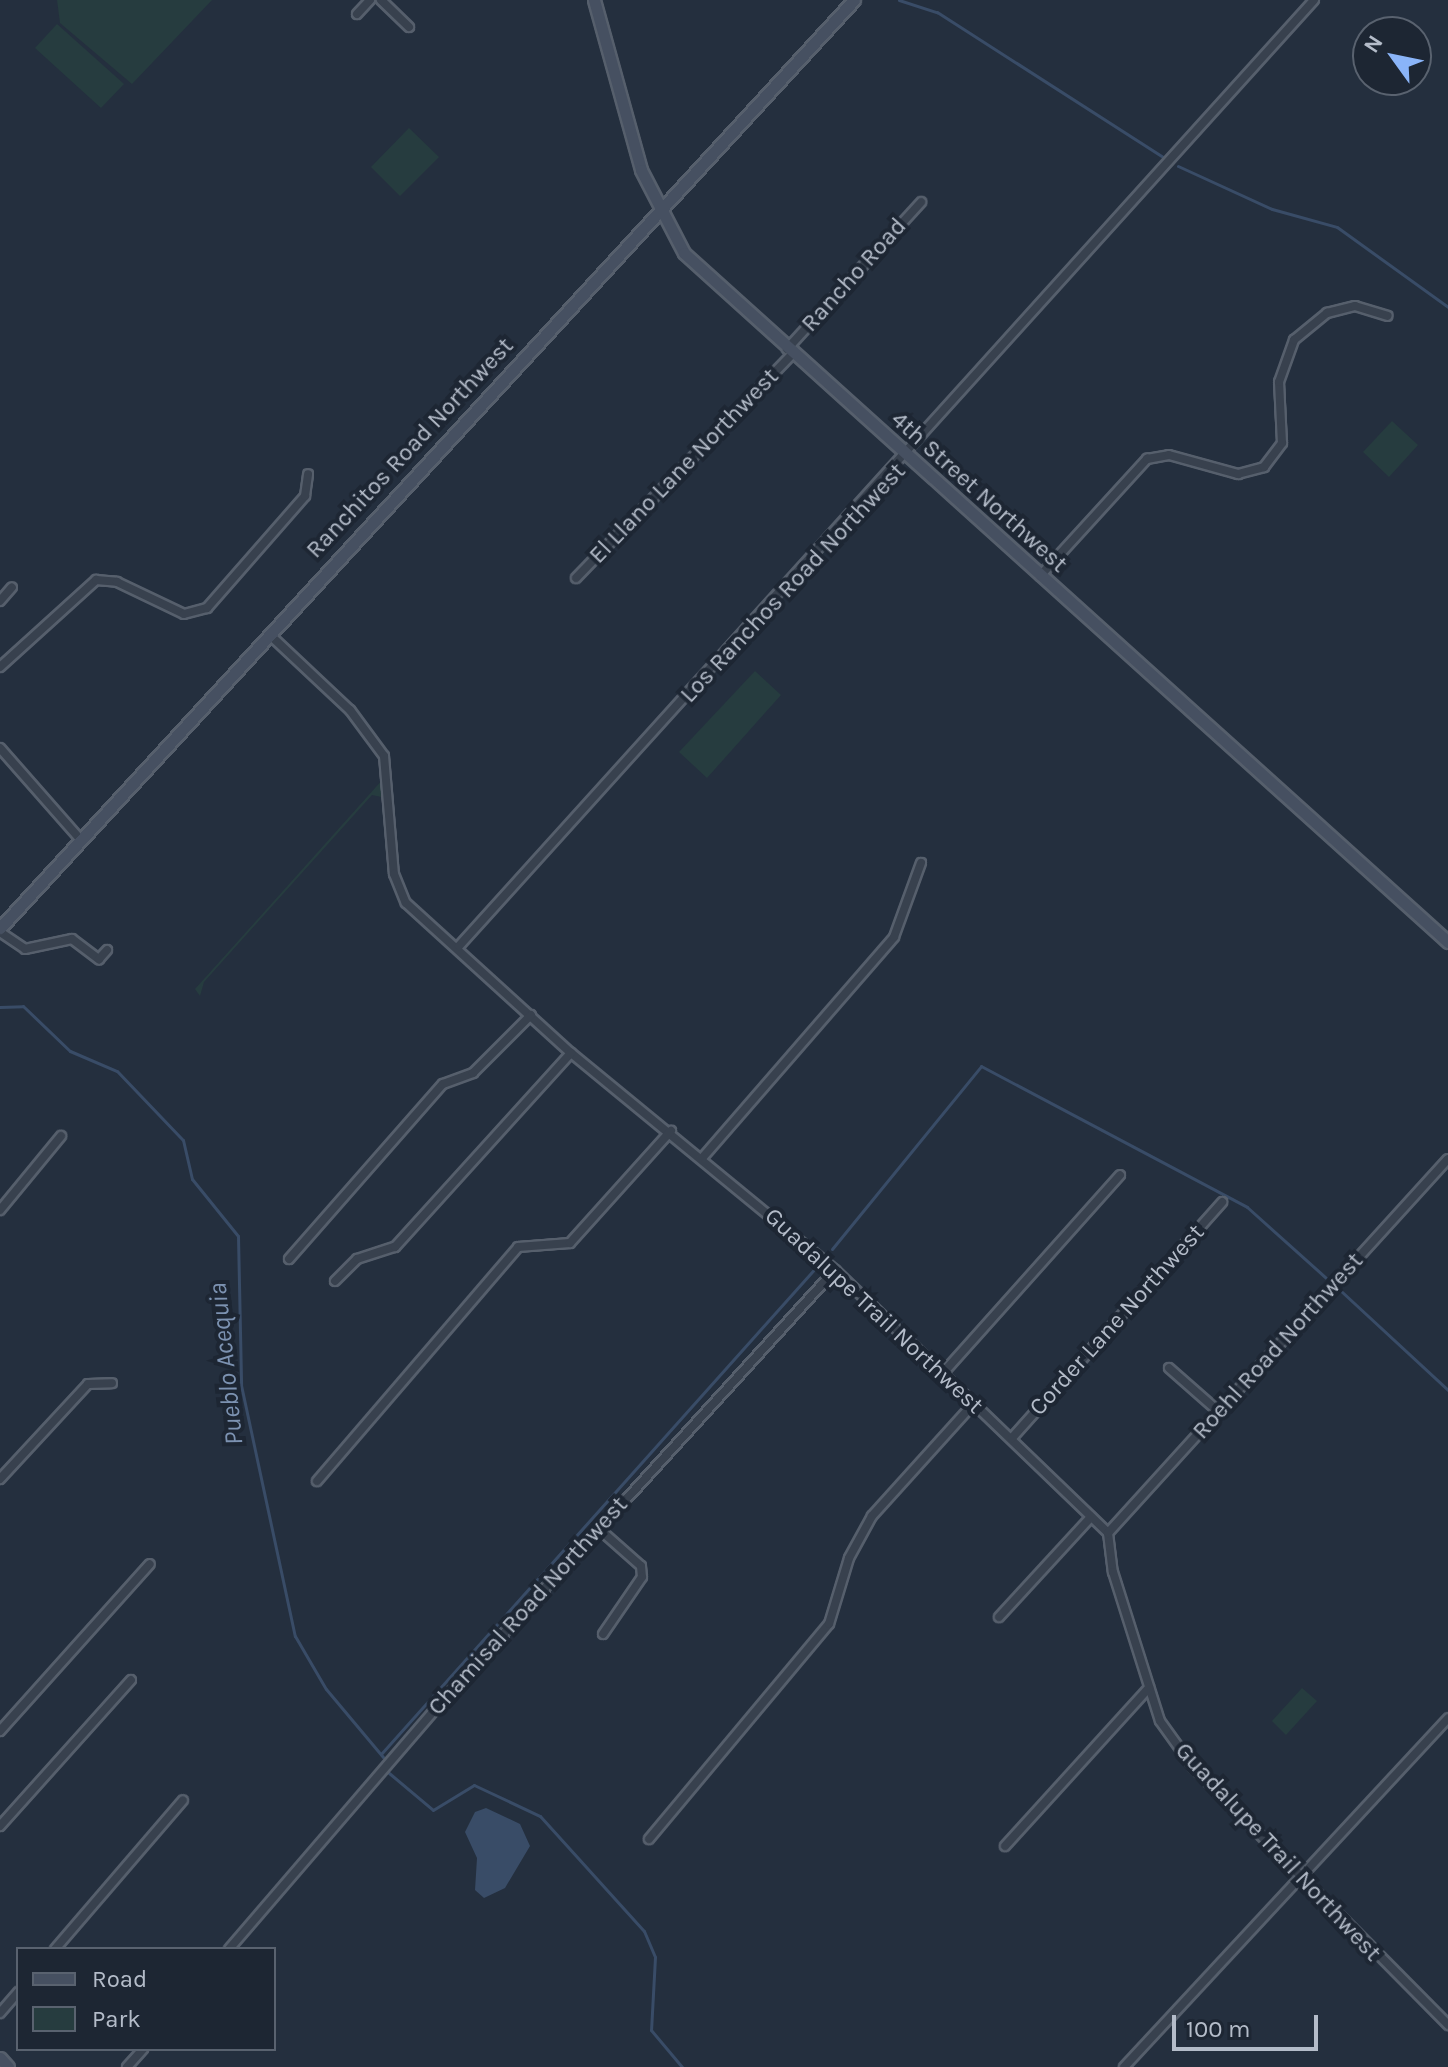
<!DOCTYPE html>
<html>
<head>
<meta charset="utf-8">
<style>
	body { margin:0 }
	#map { position:relative; width:1448px; height:2067px; overflow:hidden; background:#242f3e; font-family:Karla,sans-serif }
	div>[style] { position:absolute }
	[style*='--x'] { left:calc(var(--x)*1px); top:calc(var(--y)*1px); width:calc(var(--w)*1px); rotate:calc(var(--a)*1deg) }
	.green>* { inset:0; background:#263c3f }
	.water>* { inset:0; background:#394c67 }
	.stream>* { height:3px; margin:-1.5px; padding:0 1.5px; transform-origin:1.5px; border-radius:1.5px; background:#394c67 }
	.roads { filter:drop-shadow(2px 0 #565f6c) drop-shadow(-2px 0 #565f6c) drop-shadow(0 2px #565f6c) drop-shadow(0 -2px #565f6c) }
	.street>* { height:8px; margin:-4px; padding:0 4px; transform-origin:4px; border-radius:4px; background:#38414e }
	.secondary>* { height:11px; margin:-5.5px; padding:0 5.5px; transform-origin:5.5px; border-radius:5.5px; background:#465061 }
	span { translate:-50% -50%; white-space:nowrap; text-align:center; line-height:1.15; -webkit-text-stroke:8px #1d2633; paint-order:stroke }
	.street-label { font-size:24px; color:#b4bcc9 }
	.water-label { font-size:26px; color:#7c92b1; font-style:italic }
	.legend { position:absolute; left:16px; top:1947px; width:260px; height:104px; box-sizing:border-box; background:#1d2633; border:2px solid #59626f; margin:0; padding:10px 14px; list-style:none; font-size:24px; color:#b4bcc9 }
	.legend li { display:flex; align-items:center; gap:16px; height:40px }
	.legend b { width:40px; border:2px solid #59626f }
	.north { position:absolute; left:1352px; top:16px; width:80px; height:80px; box-sizing:border-box; background:#1d2633; border:2px solid #59626f; border-radius:50%; rotate:303deg; font-size:22px; font-weight:700; line-height:32px; text-align:center; color:#b4bcc9 }
	.north::after { content:''; display:block; margin:auto; width:28px; height:36px; background:#8ab4f8; clip-path:polygon(50% 0,100% 100%,50% 72%,0 100%) }
	.scale { position:absolute; left:1172px; top:2015px; width:146px; height:36px; box-sizing:border-box; border:4px solid #b4bcc9; border-top:0; padding-left:10px; font-size:24px; line-height:28px; white-space:nowrap; color:#b4bcc9; -webkit-text-stroke:6px #1d2633; paint-order:stroke }
</style>
</head>
<body>
<div id="map">
	<div class="green">
		<div style="clip-path:polygon(57px 0,212px 0,132px 84px,60px 23px)"></div>
		<div style="clip-path:polygon(57px 24px,124px 84px,101px 108px,35px 48px)"></div>
		<div style="clip-path:polygon(409px 128px,439px 157px,400px 196px,371px 167px)"></div>
		<div style="clip-path:polygon(1392px 421px,1418px 445px,1389px 477px,1363px 452px)"></div>
		<div style="clip-path:polygon(755px 671px,781px 695px,707px 778px,679px 752px)"></div>
		<div style="clip-path:polygon(384px 778px,386px 798px,372px 795px,204px 982px,200px 996px,195px 989px)"></div>
		<div style="clip-path:polygon(1302px 1688px,1317px 1701px,1286px 1735px,1272px 1721px)"></div>
	</div>
	<div class="water">
		<div style="clip-path:polygon(486px 1808px,520px 1824px,530px 1846px,505px 1888px,484px 1898px,475px 1890px,477px 1858px,465px 1832px,475px 1812px)"></div>
	</div>
	<div class="stream">
		<div style="--x:899;--y:0;--w:40;--a:18"></div>
		<div style="--x:937;--y:12;--w:269;--a:32.7"></div>
		<div style="--x:1178;--y:166;--w:103;--a:24.6"></div>
		<div style="--x:1272;--y:209;--w:67;--a:15.5"></div>
		<div style="--x:1337;--y:227;--w:137;--a:35.8"></div>
		<div style="--x:0;--y:1007;--w:23;--a:-2"></div>
		<div style="--x:23;--y:1006;--w:65;--a:43.8"></div>
		<div style="--x:70;--y:1051;--w:51;--a:23.1"></div>
		<div style="--x:117;--y:1071;--w:95;--a:46.3"></div>
		<div style="--x:183;--y:1140;--w:40;--a:77"></div>
		<div style="--x:192;--y:1179;--w:73;--a:51.1"></div>
		<div style="--x:238;--y:1236;--w:149;--a:88.8"></div>
		<div style="--x:241;--y:1385;--w:257;--a:77.9"></div>
		<div style="--x:295;--y:1636;--w:61;--a:59.7"></div>
		<div style="--x:326;--y:1689;--w:89;--a:50"></div>
		<div style="--x:832;--y:1249;--w:236;--a:-50.8"></div>
		<div style="--x:981;--y:1066;--w:301;--a:27.9"></div>
		<div style="--x:1247;--y:1207;--w:106;--a:41.9"></div>
		<div style="--x:1341;--y:1291;--w:146;--a:42.8"></div>
		<div style="--x:381;--y:1754;--w:656;--a:-48.21"></div>
		<div style="--x:389;--y:1773;--w:57;--a:40.1"></div>
		<div style="--x:433;--y:1810;--w:48;--a:-31.4"></div>
		<div style="--x:474;--y:1785;--w:73;--a:25.2"></div>
		<div style="--x:540;--y:1816;--w:155;--a:47.9"></div>
		<div style="--x:644;--y:1931;--w:28;--a:67"></div>
		<div style="--x:655;--y:1957;--w:73;--a:93.1"></div>
		<div style="--x:651;--y:2030;--w:48;--a:50"></div>
	</div>
	<div class="roads">
		<div class="street">
			<div style="--x:381;--y:0;--w:39;--a:44"></div>
			<div style="--x:357;--y:14;--w:19;--a:-47"></div>
			<div style="--x:787;--y:349;--w:199;--a:-47.6"></div>
			<div style="--x:1040;--y:576;--w:159;--a:-47.6"></div>
			<div style="--x:1147;--y:459;--w:22;--a:-10"></div>
			<div style="--x:1169;--y:455;--w:72;--a:15.4"></div>
			<div style="--x:1238;--y:474;--w:27;--a:-15"></div>
			<div style="--x:1264;--y:467;--w:30;--a:-53"></div>
			<div style="--x:1282;--y:443;--w:61;--a:-92.8"></div>
			<div style="--x:1279;--y:382;--w:45;--a:-70.3"></div>
			<div style="--x:1294;--y:340;--w:43;--a:-39.3"></div>
			<div style="--x:1327;--y:313;--w:29;--a:-14"></div>
			<div style="--x:1355;--y:306;--w:34;--a:17"></div>
			<div style="--x:576;--y:578;--w:311;--a:-46"></div>
			<div style="--x:0;--y:601;--w:18;--a:-49"></div>
			<div style="--x:270;--y:635;--w:110;--a:43.2"></div>
			<div style="--x:350;--y:710;--w:57;--a:53.5"></div>
			<div style="--x:384;--y:756;--w:118;--a:85.2"></div>
			<div style="--x:394;--y:874;--w:31;--a:68"></div>
			<div style="--x:406;--y:903;--w:223;--a:42.3"></div>
			<div style="--x:571;--y:1053;--w:342;--a:39.4"></div>
			<div style="--x:835;--y:1270;--w:379;--a:43.9"></div>
			<div style="--x:1108;--y:1533;--w:39;--a:83"></div>
			<div style="--x:1113;--y:1572;--w:156;--a:72.5"></div>
			<div style="--x:1160;--y:1721;--w:57;--a:54.3"></div>
			<div style="--x:1193;--y:1767;--w:363;--a:45.3"></div>
			<div style="--x:0;--y:667;--w:130;--a:-42.2"></div>
			<div style="--x:96;--y:580;--w:21;--a:5"></div>
			<div style="--x:117;--y:582;--w:74;--a:25.5"></div>
			<div style="--x:184;--y:614;--w:24;--a:-15"></div>
			<div style="--x:207;--y:608;--w:149;--a:-48.8"></div>
			<div style="--x:305;--y:496;--w:22;--a:-82"></div>
			<div style="--x:0;--y:748;--w:121;--a:48.7"></div>
			<div style="--x:0;--y:932;--w:30;--a:34"></div>
			<div style="--x:25;--y:949;--w:48;--a:-12"></div>
			<div style="--x:72;--y:939;--w:34;--a:37"></div>
			<div style="--x:99;--y:959;--w:12;--a:-48"></div>
			<div style="--x:459;--y:946;--w:1275;--a:-47.89"></div>
			<div style="--x:703;--y:1157;--w:291;--a:-49"></div>
			<div style="--x:894;--y:937;--w:79;--a:-70"></div>
			<div style="--x:0;--y:1210;--w:96;--a:-50.5"></div>
			<div style="--x:289;--y:1259;--w:233;--a:-48.7"></div>
			<div style="--x:443;--y:1084;--w:32;--a:-20"></div>
			<div style="--x:473;--y:1073;--w:82;--a:-45"></div>
			<div style="--x:335;--y:1281;--w:31;--a:-45"></div>
			<div style="--x:357;--y:1259;--w:40;--a:-18"></div>
			<div style="--x:395;--y:1247;--w:262;--a:-47.8"></div>
			<div style="--x:1169;--y:1368;--w:67;--a:41.3"></div>
			<div style="--x:944;--y:1372;--w:264;--a:-48.2"></div>
			<div style="--x:1012;--y:1438;--w:316;--a:-48.3"></div>
			<div style="--x:0;--y:1479;--w:129;--a:-47.2"></div>
			<div style="--x:88;--y:1384;--w:24;--a:-2"></div>
			<div style="--x:317;--y:1481;--w:308;--a:-49.3"></div>
			<div style="--x:518;--y:1247;--w:52;--a:-4.4"></div>
			<div style="--x:570;--y:1243;--w:151;--a:-48"></div>
			<div style="--x:598;--y:1528;--w:57;--a:41.5"></div>
			<div style="--x:641;--y:1566;--w:11;--a:85"></div>
			<div style="--x:642;--y:1577;--w:69;--a:124.4"></div>
			<div style="--x:1108;--y:1533;--w:505;--a:-47.73"></div>
			<div style="--x:999;--y:1617;--w:136;--a:-47.4"></div>
			<div style="--x:0;--y:1731;--w:224;--a:-48.1"></div>
			<div style="--x:0;--y:1826;--w:196;--a:-48.1"></div>
			<div style="--x:649;--y:1839;--w:280;--a:-50.1"></div>
			<div style="--x:829;--y:1624;--w:69;--a:-73.1"></div>
			<div style="--x:849;--y:1558;--w:48;--a:-61.3"></div>
			<div style="--x:872;--y:1516;--w:152;--a:-47.9"></div>
			<div style="--x:1005;--y:1846;--w:214;--a:-47.7"></div>
			<div style="--x:55;--y:1949;--w:196;--a:-49.3"></div>
			<div style="--x:229;--y:1949;--w:319;--a:-49.3"></div>
			<div style="--x:437;--y:1707;--w:591;--a:-47.67"></div>
			<div style="--x:0;--y:2013;--w:28;--a:-49"></div>
			<div style="--x:127;--y:2067;--w:24;--a:-48"></div>
			<div style="--x:1124;--y:2067;--w:476;--a:-47.1"></div>
		</div>
		<div class="secondary">
			<div style="--x:594;--y:0;--w:176;--a:74.5"></div>
			<div style="--x:641;--y:170;--w:93;--a:62.6"></div>
			<div style="--x:684;--y:253;--w:1029;--a:42.05"></div>
			<div style="--x:0;--y:928;--w:1261;--a:-47.38"></div>
			<div style="--x:0;--y:2058;--w:12;--a:48"></div>
		</div>
	</div>
	<div class="street-label">
		<span style="left:854px;top:275px;rotate:-48deg">Rancho Road</span>
		<span style="left:410px;top:448px;rotate:-47deg">Ranchitos Road Northwest</span>
		<span style="left:684px;top:466px;rotate:-46deg">El Llano Lane Northwest</span>
		<span style="left:979px;top:492px;rotate:42deg">4th Street Northwest</span>
		<span style="left:793px;top:583px;rotate:-47deg">Los Ranchos Road Northwest</span>
		<span style="left:874px;top:1311px;rotate:43deg">Guadalupe Trail Northwest</span>
		<span style="left:1117px;top:1320px;rotate:-48deg">Corder Lane Northwest</span>
		<span style="left:1278px;top:1346px;rotate:-48deg">Roehl Road Northwest</span>
		<span style="left:528px;top:1606px;rotate:-48deg">Chamisal Road Northwest</span>
		<span style="left:1278px;top:1852px;rotate:47deg">Guadalupe Trail Northwest</span>
	</div>
	<div class="water-label">
		<span style="left:226px;top:1364px;rotate:-96deg">Pueblo Acequia</span>
	</div>
	<ul class="legend">
	<li><b style="height:10px;background:#465061"></b>Road</li>
	<li><b style="height:22px;background:#263c3f"></b>Park</li>
	</ul>
	<div class="north">N</div>
	<div class="scale">100 m</div>
</div>
</body>
</html>
